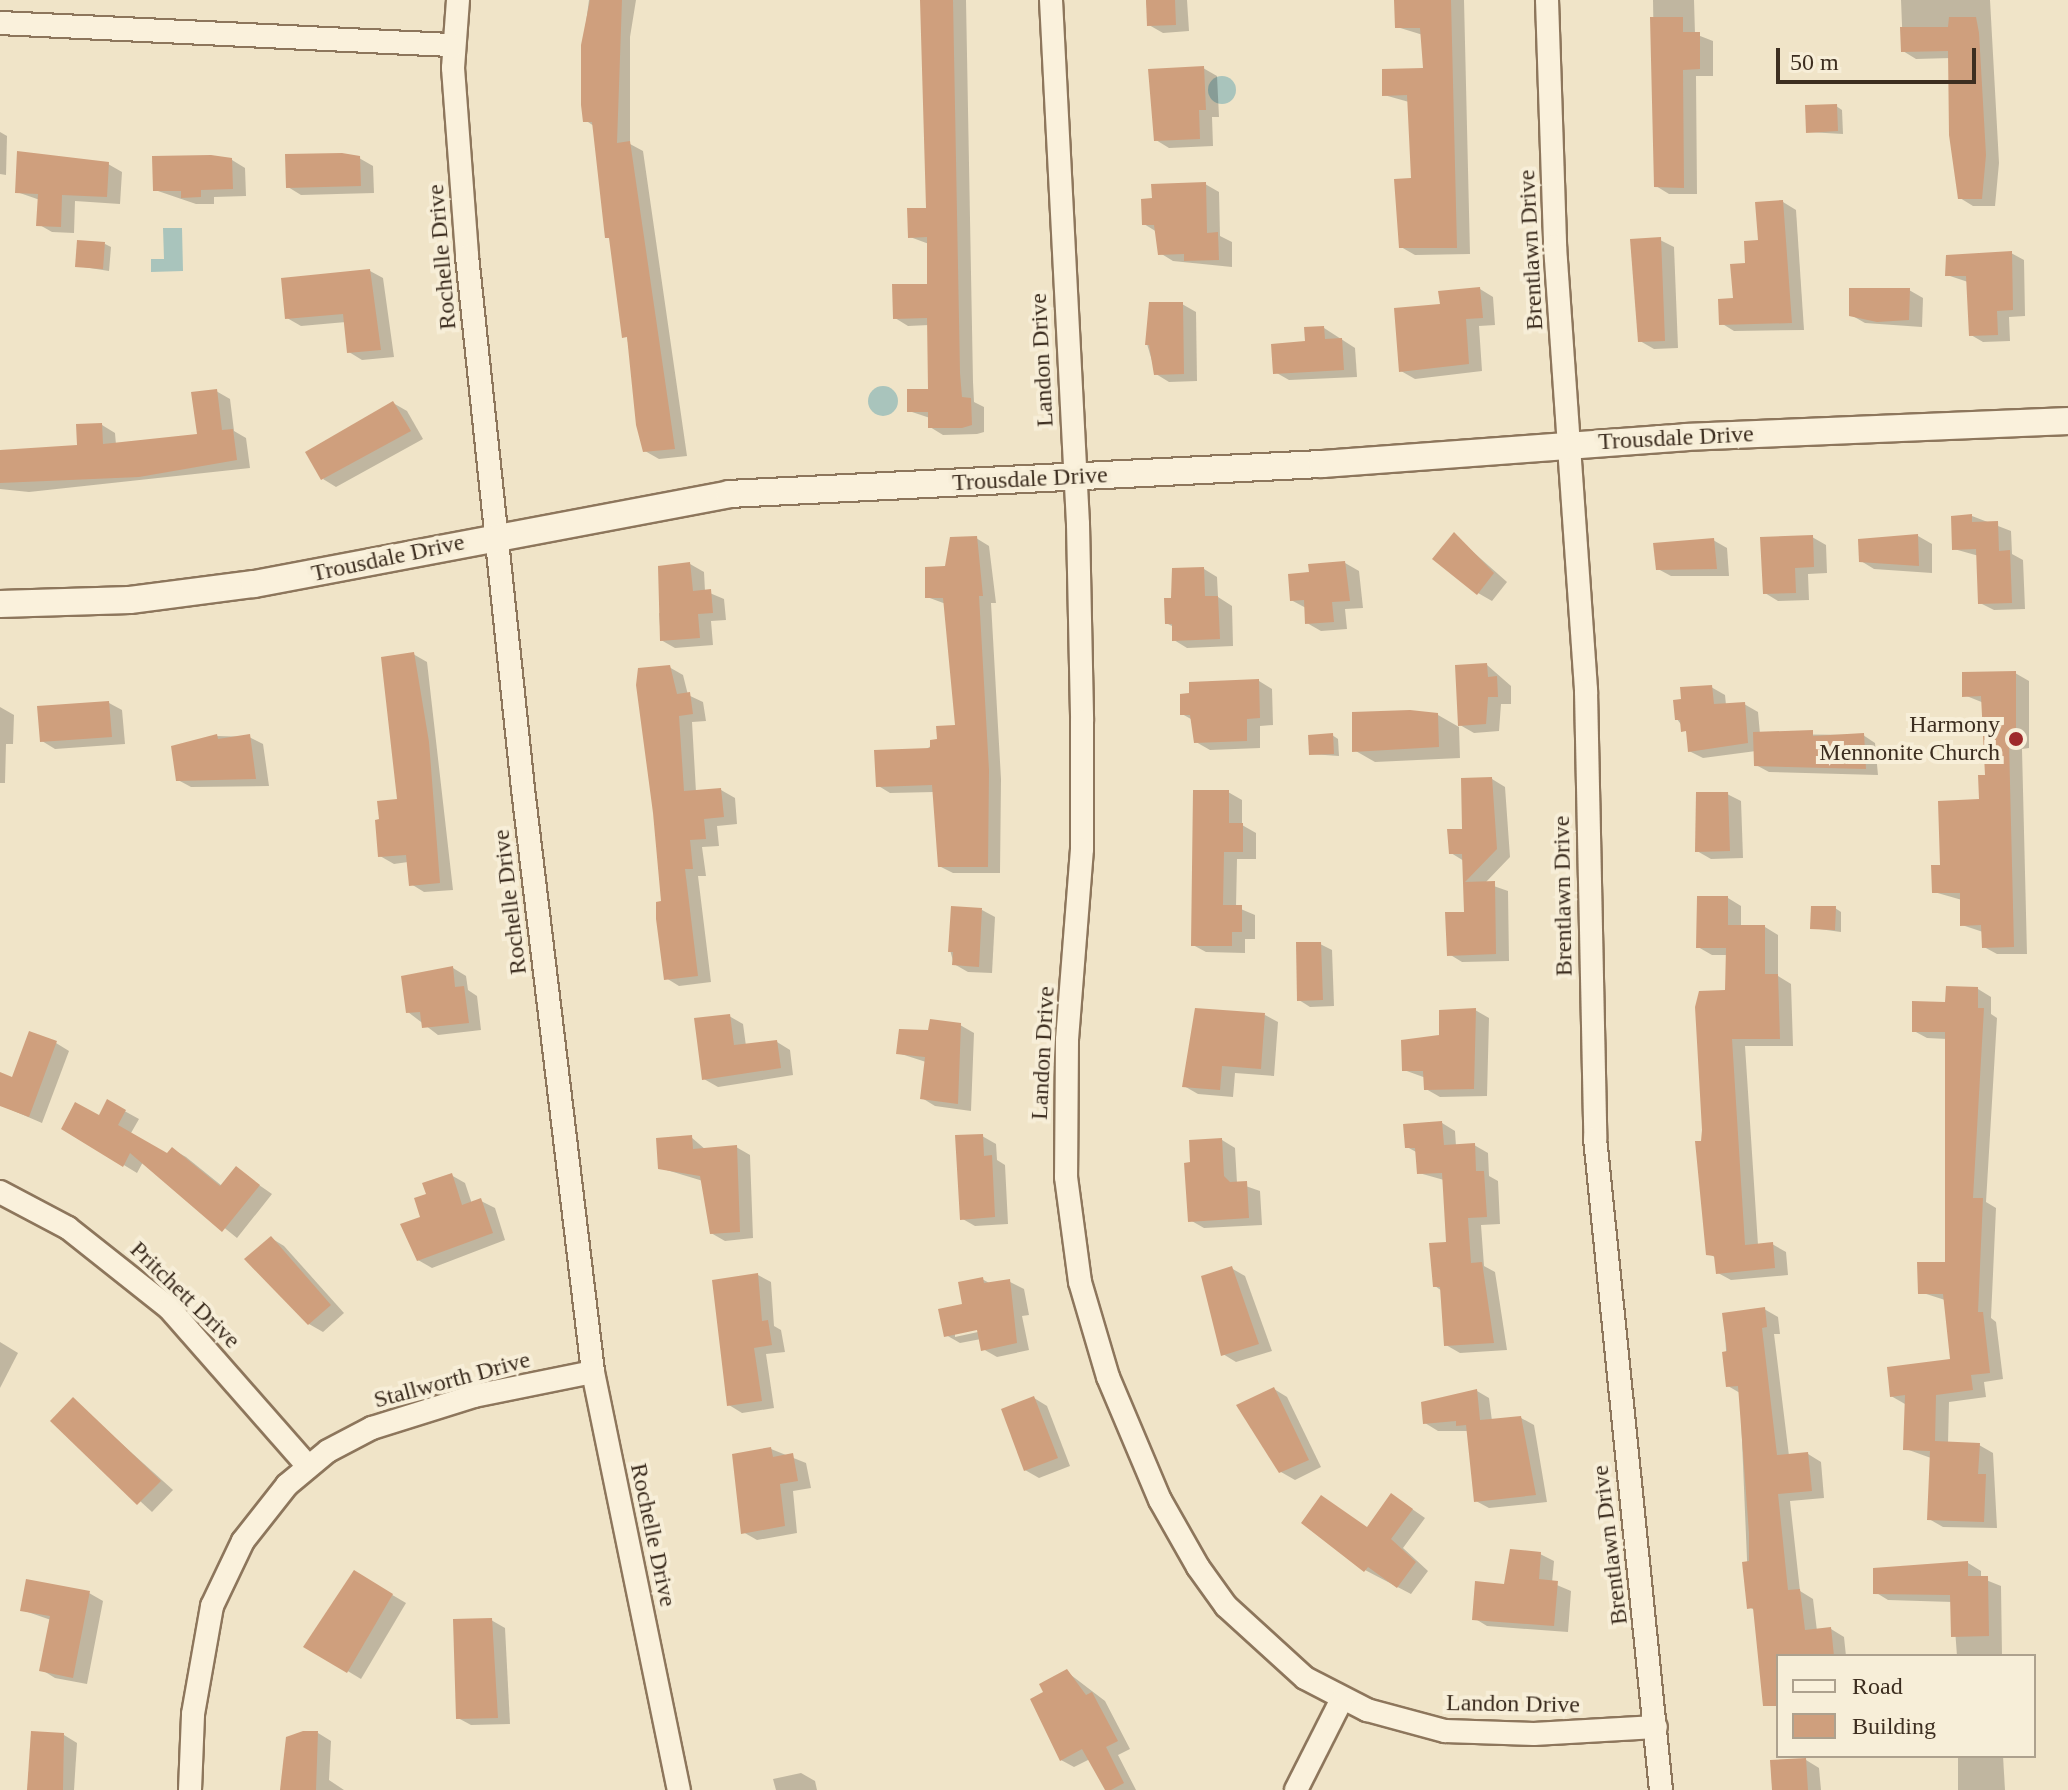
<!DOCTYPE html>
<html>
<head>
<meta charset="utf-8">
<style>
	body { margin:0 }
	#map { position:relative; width:2068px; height:1790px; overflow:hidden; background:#f0e4c8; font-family:"Times New Roman",serif }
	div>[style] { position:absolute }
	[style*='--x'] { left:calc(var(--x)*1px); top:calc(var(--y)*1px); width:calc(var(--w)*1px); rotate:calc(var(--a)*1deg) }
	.water>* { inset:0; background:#a9c4bc }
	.round { border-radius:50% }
	.shadow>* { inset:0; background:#0003 }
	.building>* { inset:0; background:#cf9f7d }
	.roads { filter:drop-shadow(2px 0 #8d765c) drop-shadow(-2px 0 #8d765c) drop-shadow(0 2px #8d765c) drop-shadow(0 -2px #8d765c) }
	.minor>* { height:22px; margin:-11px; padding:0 11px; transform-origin:11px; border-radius:11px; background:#faf1dc }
	.tertiary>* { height:26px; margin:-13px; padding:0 13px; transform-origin:13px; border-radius:13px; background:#faf1dc }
	.dots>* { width:22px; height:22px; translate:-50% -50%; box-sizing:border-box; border:4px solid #f7eed8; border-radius:50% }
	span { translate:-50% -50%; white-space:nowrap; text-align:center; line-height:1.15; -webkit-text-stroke:8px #f7eed8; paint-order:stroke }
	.street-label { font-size:24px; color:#3d2e20 }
	.poi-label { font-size:24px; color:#3d2e20 }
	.right { translate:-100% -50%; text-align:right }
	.legend { position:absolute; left:1776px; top:1654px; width:260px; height:104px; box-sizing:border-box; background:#f7eed8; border:2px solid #ada18e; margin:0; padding:10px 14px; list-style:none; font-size:24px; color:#3d2e20 }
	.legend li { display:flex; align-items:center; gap:16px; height:40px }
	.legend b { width:40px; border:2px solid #ada18e }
	.scale { position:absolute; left:1776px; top:48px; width:200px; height:36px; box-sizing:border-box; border:4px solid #3d2e20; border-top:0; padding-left:10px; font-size:24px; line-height:28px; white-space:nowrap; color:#3d2e20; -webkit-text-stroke:6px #f7eed8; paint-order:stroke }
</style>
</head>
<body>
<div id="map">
	<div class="water">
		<div class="round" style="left:1208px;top:76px;width:28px;height:28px"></div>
		<div style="clip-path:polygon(163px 228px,182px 228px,183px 271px,151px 272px,151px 259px,164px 259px)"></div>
		<div class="round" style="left:868px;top:386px;width:30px;height:30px"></div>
	</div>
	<div class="shadow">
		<div style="clip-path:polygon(589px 0,636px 0,630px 37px,630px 144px,643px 151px,687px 456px,659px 459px,645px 451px,594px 126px,585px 120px,583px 45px)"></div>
		<div style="clip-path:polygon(923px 0,966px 0,973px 382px,974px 402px,984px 407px,984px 432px,977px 434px,943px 435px,930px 427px,930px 418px,909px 411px,930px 391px,929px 325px,908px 326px,895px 318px,929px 286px,929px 244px,910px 237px,928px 210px)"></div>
		<div style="clip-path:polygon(1146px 0,1187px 0,1189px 31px,1163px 33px,1149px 25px)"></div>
		<div style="clip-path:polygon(1396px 0,1464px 0,1470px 254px,1415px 255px,1401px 247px,1413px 180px,1409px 102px,1384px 95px,1425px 70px,1423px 35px,1397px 27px)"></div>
		<div style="clip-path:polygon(1653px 0,1694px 0,1695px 34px,1713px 41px,1713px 76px,1696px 76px,1697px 194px,1669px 194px,1656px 186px)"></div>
		<div style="clip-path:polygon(1901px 0,1990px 0,1999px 163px,1995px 206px,1973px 206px,1960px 198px,1951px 58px,1916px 59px,1903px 51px)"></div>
		<div style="clip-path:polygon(1203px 68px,1217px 76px,1219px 117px,1212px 117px,1213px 146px,1169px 148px,1156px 140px)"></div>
		<div style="clip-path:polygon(1836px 106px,1842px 110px,1843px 134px,1808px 132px)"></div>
		<div style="clip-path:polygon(0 132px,7px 136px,6px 175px,0 174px)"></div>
		<div style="clip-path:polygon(359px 158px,373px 166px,374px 193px,301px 195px,288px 187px)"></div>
		<div style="clip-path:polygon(232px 160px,245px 168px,246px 196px,214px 197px,214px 204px,196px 204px,155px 190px)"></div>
		<div style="clip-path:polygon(108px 164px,122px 172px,120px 204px,75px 201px,74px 233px,52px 232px,38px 224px,40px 200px,17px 192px)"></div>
		<div style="clip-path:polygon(1205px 184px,1219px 192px,1220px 236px,1232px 242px,1232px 267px,1173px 261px,1160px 253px,1157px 232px,1144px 224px)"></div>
		<div style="clip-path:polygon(1783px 202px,1796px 210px,1804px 330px,1734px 331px,1721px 323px)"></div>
		<div style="clip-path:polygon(1660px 240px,1674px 247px,1678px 348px,1654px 349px,1640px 341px)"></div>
		<div style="clip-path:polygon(105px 244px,111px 247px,109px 271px,77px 266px)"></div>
		<div style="clip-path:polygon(2011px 253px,2024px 260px,2025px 316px,2009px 317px,2010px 341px,1983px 342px,1971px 335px,1968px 282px,1947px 275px)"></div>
		<div style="clip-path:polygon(370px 271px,383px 278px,394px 357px,362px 360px,349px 352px,346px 322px,301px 326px,287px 318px)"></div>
		<div style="clip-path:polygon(1480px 289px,1493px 297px,1495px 325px,1479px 326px,1482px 371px,1415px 379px,1401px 371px,1442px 306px)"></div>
		<div style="clip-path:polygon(1909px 290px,1923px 298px,1922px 327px,1865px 323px,1851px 315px)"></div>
		<div style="clip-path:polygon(1182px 304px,1196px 312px,1197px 381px,1169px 382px,1156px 374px,1147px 344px)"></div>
		<div style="clip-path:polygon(1324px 328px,1355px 348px,1357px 377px,1289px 380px,1275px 372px)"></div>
		<div style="clip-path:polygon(216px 391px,230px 399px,234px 431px,246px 438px,250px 468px,29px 492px,0 489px,0 452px,79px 447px,102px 425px,115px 433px,116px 445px,199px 435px)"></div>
		<div style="clip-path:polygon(393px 403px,407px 411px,423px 439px,336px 487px,323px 479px)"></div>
		<div style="clip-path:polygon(1972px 516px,2011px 531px,2012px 554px,2023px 560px,2025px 609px,1994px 610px,1980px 603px,1979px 556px,1954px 549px)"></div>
		<div style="clip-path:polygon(1454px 535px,1507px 582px,1492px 601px,1478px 593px)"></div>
		<div style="clip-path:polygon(1918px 536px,1932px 544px,1932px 573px,1874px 569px,1861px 561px)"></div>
		<div style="clip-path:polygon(1812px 537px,1826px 545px,1827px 573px,1808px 574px,1809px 600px,1778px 601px,1765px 593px)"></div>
		<div style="clip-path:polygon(976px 538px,989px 546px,996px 603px,991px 603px,1001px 779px,1000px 873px,953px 873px,939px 866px,934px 792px,890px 793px,877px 785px,957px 727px,946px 604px,927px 597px)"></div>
		<div style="clip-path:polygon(1713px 540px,1727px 548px,1729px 576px,1671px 576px,1658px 569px)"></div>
		<div style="clip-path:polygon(1345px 563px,1359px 571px,1363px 608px,1345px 609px,1347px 629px,1321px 631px,1307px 623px,1306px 608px,1291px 600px,1311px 574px)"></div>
		<div style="clip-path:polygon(690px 564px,704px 572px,705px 591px,724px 599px,726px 620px,711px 621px,713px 645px,675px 648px,661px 640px,659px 613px,664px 613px)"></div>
		<div style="clip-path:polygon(1204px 569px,1217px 577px,1218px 597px,1232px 606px,1233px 646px,1187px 648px,1174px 640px,1174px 627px,1166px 623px,1173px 600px)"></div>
		<div style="clip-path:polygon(413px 654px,427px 662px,453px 890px,424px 892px,411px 884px,408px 862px,394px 864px,380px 856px,399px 801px)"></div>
		<div style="clip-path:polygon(1487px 665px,1511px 686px,1511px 704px,1501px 704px,1499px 731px,1474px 733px,1460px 725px)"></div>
		<div style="clip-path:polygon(669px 667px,683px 675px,688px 695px,703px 702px,706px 721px,692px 722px,696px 792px,721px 790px,735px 798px,737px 824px,717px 826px,719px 846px,702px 847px,706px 876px,698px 876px,711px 982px,679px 986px,666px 978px,663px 903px)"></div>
		<div style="clip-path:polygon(2015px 673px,2029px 681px,2029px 748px,2022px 749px,2027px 954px,1997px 954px,1984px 947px,1983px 932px,1962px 925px,1962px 900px,1934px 892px,1942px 867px,1981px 801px,1987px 777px,1984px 703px,1964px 695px)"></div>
		<div style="clip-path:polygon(1259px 681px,1272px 689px,1273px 725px,1260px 726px,1260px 748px,1210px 750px,1196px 742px,1191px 719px,1182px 714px)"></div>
		<div style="clip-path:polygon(1711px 687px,1725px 695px,1726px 705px,1744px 704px,1758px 712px,1760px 734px,1863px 735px,1875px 743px,1878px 775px,1769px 772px,1756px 765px,1756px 751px,1703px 758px,1689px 751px,1688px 734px,1677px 719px,1683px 701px)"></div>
		<div style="clip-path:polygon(109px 703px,122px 710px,125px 744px,55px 749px,42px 741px)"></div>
		<div style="clip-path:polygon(0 707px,14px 715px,13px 744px,6px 744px,5px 783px,0 783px)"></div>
		<div style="clip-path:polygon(1438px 715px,1459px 727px,1460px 758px,1375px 762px,1354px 750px)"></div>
		<div style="clip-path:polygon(1332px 735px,1338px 739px,1339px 756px,1311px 754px)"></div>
		<div style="clip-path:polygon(217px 736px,249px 737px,263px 744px,269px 786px,191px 787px,178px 780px)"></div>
		<div style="clip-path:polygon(1492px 779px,1505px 787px,1510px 857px,1485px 883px,1508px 891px,1509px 961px,1462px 962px,1449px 954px,1466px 914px,1464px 861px,1451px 853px)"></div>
		<div style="clip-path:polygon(1228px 792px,1242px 800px,1242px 825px,1256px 833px,1256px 859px,1237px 859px,1236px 907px,1255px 915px,1255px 939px,1245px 939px,1245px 953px,1206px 952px,1193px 945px)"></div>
		<div style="clip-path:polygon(1727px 794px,1741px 801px,1743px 858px,1711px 859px,1697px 851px)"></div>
		<div style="clip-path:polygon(1728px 898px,1741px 906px,1741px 927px,1765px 927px,1778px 935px,1778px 976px,1791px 984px,1793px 1046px,1745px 1046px,1758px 1245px,1772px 1244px,1786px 1252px,1788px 1275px,1731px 1280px,1718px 1273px,1716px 1258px,1708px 1253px,1703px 1143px,1727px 992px,1728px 955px,1712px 955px,1698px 947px,1697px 901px)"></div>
		<div style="clip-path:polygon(1835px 908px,1841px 912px,1841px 932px,1812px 928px)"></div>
		<div style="clip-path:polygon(982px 910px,995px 917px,992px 973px,968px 972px,954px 964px,950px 950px)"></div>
		<div style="clip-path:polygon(1320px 944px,1332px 950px,1334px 1006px,1310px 1007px,1299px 1000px)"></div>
		<div style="clip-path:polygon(453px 968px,466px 976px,468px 990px,477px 996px,481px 1030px,438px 1035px,408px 1012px)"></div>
		<div style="clip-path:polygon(1978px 989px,1991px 997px,1991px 1014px,1997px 1018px,1986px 1202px,1996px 1208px,1991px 1318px,1996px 1322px,2003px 1379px,1984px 1382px,1986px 1397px,1949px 1402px,1948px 1444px,1979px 1445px,1993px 1453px,1997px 1528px,1943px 1527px,1929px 1519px,1931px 1458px,1906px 1449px,1905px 1404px,1891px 1396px,1952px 1360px,1945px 1300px,1920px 1292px,1947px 1264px,1947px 1039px,1927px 1038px,1914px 1031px)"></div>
		<div style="clip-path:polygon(1475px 1010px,1489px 1018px,1487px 1096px,1440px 1097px,1426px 1089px,1426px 1078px,1404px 1070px)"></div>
		<div style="clip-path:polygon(1265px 1015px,1278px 1022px,1274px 1076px,1235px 1073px,1233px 1097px,1198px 1094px,1184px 1086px)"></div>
		<div style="clip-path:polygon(729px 1016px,743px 1024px,746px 1046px,777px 1042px,790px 1050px,793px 1075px,718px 1087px,704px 1079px)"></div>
		<div style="clip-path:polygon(960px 1025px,974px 1033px,971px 1111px,935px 1106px,922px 1098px,926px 1062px,898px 1053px,930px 1032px)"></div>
		<div style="clip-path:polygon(56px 1043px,69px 1051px,42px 1123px,0 1105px,0 1074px,13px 1079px)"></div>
		<div style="clip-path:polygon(108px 1102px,139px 1119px,131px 1133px,168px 1155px,172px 1149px,186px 1157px,222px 1186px,236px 1169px,272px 1194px,237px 1238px,143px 1162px,137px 1173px,63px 1128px,99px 1118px)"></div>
		<div style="clip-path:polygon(1442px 1123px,1455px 1131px,1456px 1146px,1474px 1145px,1488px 1153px,1489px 1176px,1498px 1181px,1500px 1224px,1481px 1225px,1484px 1266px,1495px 1272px,1507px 1350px,1460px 1353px,1446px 1345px,1442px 1291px,1435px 1286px,1448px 1244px,1444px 1180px,1419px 1173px,1418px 1153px,1407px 1147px)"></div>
		<div style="clip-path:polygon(982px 1136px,996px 1144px,997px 1160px,1005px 1165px,1008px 1224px,975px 1226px,961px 1218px)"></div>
		<div style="clip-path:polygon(691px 1137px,706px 1150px,736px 1147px,750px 1155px,753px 1238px,725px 1241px,711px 1233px,703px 1181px,660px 1168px)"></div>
		<div style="clip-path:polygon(1222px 1140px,1235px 1148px,1237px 1183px,1260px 1191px,1262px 1225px,1204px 1228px,1190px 1220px)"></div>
		<div style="clip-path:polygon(451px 1175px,465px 1183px,472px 1204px,481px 1201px,495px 1208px,505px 1240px,432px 1268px,418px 1260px,423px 1219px,428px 1195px)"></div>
		<div style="clip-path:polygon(271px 1238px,284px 1246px,344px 1313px,323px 1332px,309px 1324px)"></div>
		<div style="clip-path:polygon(1231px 1268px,1245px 1276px,1272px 1351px,1236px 1362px,1223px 1354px)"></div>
		<div style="clip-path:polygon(758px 1275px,771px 1282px,774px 1326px,781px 1330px,785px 1352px,766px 1354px,774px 1408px,742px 1413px,729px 1405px)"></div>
		<div style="clip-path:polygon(evenodd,982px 1279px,991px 1284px,1010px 1282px,1024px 1289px,1029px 1315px,1022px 1316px,1029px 1350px,997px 1357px,983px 1349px,981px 1339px,960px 1343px,946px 1335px,982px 1279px,986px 1326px,987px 1330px,955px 1337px,955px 1333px,986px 1326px)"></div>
		<div style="clip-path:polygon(1764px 1309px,1778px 1317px,1780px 1334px,1774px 1334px,1789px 1456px,1808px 1454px,1821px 1462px,1824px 1498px,1790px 1501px,1800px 1591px,1813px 1599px,1817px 1631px,1831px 1629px,1844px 1637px,1846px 1656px,1778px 1656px,1778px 1709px,1756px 1611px,1749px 1607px,1740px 1393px,1728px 1386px,1724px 1314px)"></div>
		<div style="clip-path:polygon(0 1342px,18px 1353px,0 1388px)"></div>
		<div style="clip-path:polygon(1274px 1389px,1287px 1397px,1321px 1467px,1295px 1480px,1281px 1472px,1239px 1406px)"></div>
		<div style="clip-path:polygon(1477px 1391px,1489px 1398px,1492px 1421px,1521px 1418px,1534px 1425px,1547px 1502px,1489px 1508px,1476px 1501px,1468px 1431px,1438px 1431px,1425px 1423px)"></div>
		<div style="clip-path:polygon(1034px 1398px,1047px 1406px,1070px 1466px,1039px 1478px,1025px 1470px)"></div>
		<div style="clip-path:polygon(73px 1400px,173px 1490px,152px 1512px,53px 1421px)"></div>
		<div style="clip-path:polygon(771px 1449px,806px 1463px,811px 1488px,793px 1491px,797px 1533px,757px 1540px,743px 1532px)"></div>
		<div style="clip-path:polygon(1392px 1495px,1425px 1518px,1403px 1548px,1428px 1571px,1411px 1594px,1365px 1570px,1368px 1528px)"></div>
		<div style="clip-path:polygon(1540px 1554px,1554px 1561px,1552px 1583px,1571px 1591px,1568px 1632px,1487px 1626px,1474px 1618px)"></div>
		<div style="clip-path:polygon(1968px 1563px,1981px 1571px,1981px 1578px,2001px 1586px,2002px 1656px,1957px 1656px,1953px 1602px,1888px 1600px,1875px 1592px)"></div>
		<div style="clip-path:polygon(355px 1573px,406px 1603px,361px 1679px,306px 1646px)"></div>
		<div style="clip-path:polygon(89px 1593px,103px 1601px,87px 1684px,55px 1678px,42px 1670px,51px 1620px,22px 1610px)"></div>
		<div style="clip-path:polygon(491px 1620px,505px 1628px,510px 1724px,471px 1725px,458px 1718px)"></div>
		<div style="clip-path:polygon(1067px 1672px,1105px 1701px,1130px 1749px,1118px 1755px,1136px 1790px,1107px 1790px,1090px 1759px,1074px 1767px,1061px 1760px,1046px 1692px)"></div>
		<div style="clip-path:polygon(318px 1733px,331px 1741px,329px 1780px,344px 1790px,283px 1790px)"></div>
		<div style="clip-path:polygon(64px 1735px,77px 1743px,74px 1790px,30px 1790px)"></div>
		<div style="clip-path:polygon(1958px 1756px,2003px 1756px,2005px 1790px,1958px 1790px)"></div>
		<div style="clip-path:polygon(1806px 1760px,1819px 1768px,1821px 1790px,1775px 1790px)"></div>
		<div style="clip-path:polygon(801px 1773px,815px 1781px,817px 1790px,776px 1790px,773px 1779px)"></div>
	</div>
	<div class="building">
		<div style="clip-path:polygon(590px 0,622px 0,617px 143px,630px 141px,675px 449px,643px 452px,636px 425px,627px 337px,622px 338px,609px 238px,605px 238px,592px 122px,583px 122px,581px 105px,581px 45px)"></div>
		<div style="clip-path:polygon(920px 0,953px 0,960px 373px,962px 397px,971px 398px,972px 425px,962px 428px,928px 428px,928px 412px,907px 412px,907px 389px,928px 389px,927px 318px,893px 319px,892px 284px,927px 284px,927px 237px,908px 238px,907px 208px,926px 208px)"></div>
		<div style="clip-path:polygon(1146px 0,1175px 0,1176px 25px,1147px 26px)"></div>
		<div style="clip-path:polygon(1394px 0,1451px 0,1457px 248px,1399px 248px,1394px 179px,1411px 178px,1407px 95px,1382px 96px,1382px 69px,1423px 68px,1420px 28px,1395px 28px)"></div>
		<div style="clip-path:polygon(1650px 17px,1683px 17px,1683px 32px,1700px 32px,1700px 69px,1683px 70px,1684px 188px,1654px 187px)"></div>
		<div style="clip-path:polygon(1949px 17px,1976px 17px,1979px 33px,1986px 155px,1982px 199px,1958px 199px,1949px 135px,1948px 51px,1901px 52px,1900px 27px,1948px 27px)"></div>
		<div style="clip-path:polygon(1204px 66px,1206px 110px,1199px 110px,1200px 139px,1154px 141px,1148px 69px)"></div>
		<div style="clip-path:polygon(1837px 104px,1838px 131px,1806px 133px,1805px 105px)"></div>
		<div style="clip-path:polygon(17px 151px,109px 162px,107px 197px,62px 195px,61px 227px,36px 226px,38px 194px,15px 193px)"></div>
		<div style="clip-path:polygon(342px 153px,360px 156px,361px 186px,286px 188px,285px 154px)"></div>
		<div style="clip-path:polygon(211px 155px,232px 158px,233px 189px,201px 190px,201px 197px,181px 198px,181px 191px,153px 191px,152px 156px)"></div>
		<div style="clip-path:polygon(1206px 182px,1207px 233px,1218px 232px,1219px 260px,1184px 261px,1184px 254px,1158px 255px,1154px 225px,1142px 225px,1141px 199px,1152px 198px,1151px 184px)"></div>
		<div style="clip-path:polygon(1783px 200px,1792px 323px,1719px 325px,1718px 299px,1733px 298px,1730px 264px,1745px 263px,1744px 241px,1758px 240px,1755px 202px)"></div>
		<div style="clip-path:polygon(1661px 237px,1665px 341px,1638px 342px,1630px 239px)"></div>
		<div style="clip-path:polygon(77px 240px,105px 242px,103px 269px,75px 267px)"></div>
		<div style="clip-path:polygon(2012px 251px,2013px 310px,1997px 311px,1998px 335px,1969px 336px,1966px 276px,1945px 276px,1946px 255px)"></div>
		<div style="clip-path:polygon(370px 269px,381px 350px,347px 353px,343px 314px,285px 319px,281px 278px)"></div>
		<div style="clip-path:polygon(1480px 287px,1483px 318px,1466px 319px,1469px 364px,1399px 372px,1394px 308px,1440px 304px,1438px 291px)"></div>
		<div style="clip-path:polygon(1849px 288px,1910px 288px,1909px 320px,1877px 322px,1849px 316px)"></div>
		<div style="clip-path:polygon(1149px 302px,1183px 302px,1184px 374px,1154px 375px,1149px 345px,1145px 345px)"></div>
		<div style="clip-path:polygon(1324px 326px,1325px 339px,1342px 338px,1344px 370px,1273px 374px,1271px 344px,1305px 341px,1304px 327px)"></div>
		<div style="clip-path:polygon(217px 389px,222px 430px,233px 429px,237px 460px,139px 477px,0 483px,0 450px,77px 445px,76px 424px,102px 423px,103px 444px,197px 434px,191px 392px)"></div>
		<div style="clip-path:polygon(393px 401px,411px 431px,321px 480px,305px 452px)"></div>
		<div style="clip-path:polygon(1972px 514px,1972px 522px,1998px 521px,1999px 551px,2010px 550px,2012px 603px,1978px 604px,1976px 549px,1952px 550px,1951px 516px)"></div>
		<div style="clip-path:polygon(1454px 532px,1494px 573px,1477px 595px,1432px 559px)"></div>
		<div style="clip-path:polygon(1918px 534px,1919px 566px,1859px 562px,1858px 539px)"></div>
		<div style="clip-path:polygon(1813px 535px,1814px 567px,1795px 568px,1796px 593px,1763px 594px,1760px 537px)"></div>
		<div style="clip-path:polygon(977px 536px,983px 596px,979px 596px,989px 770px,988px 867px,938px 867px,932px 785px,876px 787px,874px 750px,930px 748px,930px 740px,937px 739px,936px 726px,955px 725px,943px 598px,925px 598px,925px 567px,945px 566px,950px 537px)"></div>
		<div style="clip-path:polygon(1714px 538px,1717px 569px,1656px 570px,1653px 543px)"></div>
		<div style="clip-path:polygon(1345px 561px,1350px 601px,1332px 602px,1334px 622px,1305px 624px,1304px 600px,1290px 601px,1288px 574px,1309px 572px,1308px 564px)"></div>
		<div style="clip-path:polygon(690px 562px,693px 591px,711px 589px,713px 613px,698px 614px,700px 638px,660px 641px,658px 566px)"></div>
		<div style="clip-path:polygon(1204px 567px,1205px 596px,1218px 596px,1220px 639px,1172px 641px,1172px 624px,1165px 624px,1164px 598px,1171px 598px,1172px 568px)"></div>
		<div style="clip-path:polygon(414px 652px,429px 742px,440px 883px,409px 886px,406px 855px,378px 857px,375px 820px,379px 819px,377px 801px,397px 799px,381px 657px)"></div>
		<div style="clip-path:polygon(1487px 663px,1488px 677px,1497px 676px,1498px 697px,1488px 697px,1486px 724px,1458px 726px,1455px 665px)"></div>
		<div style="clip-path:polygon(670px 665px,677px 694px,690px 692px,693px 714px,679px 716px,684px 791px,721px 788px,724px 817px,704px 819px,706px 839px,690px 840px,693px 869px,685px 869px,698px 976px,664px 980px,656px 919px,656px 902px,661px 901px,653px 813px,636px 685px,638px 668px)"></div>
		<div style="clip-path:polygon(2016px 671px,2016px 742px,2009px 742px,2014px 947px,1982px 948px,1981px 925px,1960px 926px,1960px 893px,1932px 893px,1931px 865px,1940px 865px,1938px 801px,1979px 799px,1978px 775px,1985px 775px,1981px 696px,1962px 697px,1962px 672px)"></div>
		<div style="clip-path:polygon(1259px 679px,1260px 718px,1247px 719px,1247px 741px,1194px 743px,1190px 715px,1180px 715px,1180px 694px,1189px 693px,1189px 682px)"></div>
		<div style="clip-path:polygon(1712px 685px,1714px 704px,1745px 702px,1748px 743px,1688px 752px,1686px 731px,1681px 732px,1680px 720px,1675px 720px,1673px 700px,1681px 699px,1680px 687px)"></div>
		<div style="clip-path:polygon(109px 701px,112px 737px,40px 742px,37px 706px)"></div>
		<div style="clip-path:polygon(1410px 710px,1438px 713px,1439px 747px,1352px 752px,1352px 712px)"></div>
		<div style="clip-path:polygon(1813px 730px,1813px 736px,1864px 733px,1866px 769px,1754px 766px,1753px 732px)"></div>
		<div style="clip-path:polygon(1333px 733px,1334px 754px,1309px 755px,1308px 735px)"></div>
		<div style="clip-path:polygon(217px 734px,218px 739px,250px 734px,256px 779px,176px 781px,171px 746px)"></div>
		<div style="clip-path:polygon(1492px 777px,1497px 849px,1465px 882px,1495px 881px,1496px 954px,1447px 956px,1445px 912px,1464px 912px,1462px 854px,1449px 854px,1447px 829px,1462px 829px,1461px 778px)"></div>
		<div style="clip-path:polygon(1193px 790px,1229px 790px,1229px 823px,1243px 823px,1243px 852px,1224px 852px,1223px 905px,1242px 905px,1242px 932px,1232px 932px,1232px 946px,1191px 946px)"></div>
		<div style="clip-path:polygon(1696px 792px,1728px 792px,1730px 851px,1695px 852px)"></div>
		<div style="clip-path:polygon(1697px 896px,1728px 896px,1728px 925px,1765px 925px,1765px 974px,1778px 974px,1780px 1039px,1732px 1039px,1745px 1245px,1773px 1242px,1775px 1268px,1716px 1274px,1714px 1256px,1706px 1255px,1695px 1141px,1701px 1141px,1702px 1130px,1695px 1007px,1699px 991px,1725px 990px,1726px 948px,1696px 948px)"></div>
		<div style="clip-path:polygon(951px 906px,982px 908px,979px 967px,952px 965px,953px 952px,948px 952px)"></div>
		<div style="clip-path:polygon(1811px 906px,1836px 906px,1835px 930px,1810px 929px)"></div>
		<div style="clip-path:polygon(1296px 942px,1321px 942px,1323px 1000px,1297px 1001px)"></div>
		<div style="clip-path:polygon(453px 966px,455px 987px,464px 986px,469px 1023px,422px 1028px,420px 1012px,406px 1013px,401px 976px)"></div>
		<div style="clip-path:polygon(1946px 986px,1978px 987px,1978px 1008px,1984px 1008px,1973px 1198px,1983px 1198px,1978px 1312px,1983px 1312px,1990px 1373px,1971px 1375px,1973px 1390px,1936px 1395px,1935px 1441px,1980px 1443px,1978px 1474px,1986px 1474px,1984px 1522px,1927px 1520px,1930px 1451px,1903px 1450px,1905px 1395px,1890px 1397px,1887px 1367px,1950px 1359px,1943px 1294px,1918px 1294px,1917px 1262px,1945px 1262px,1945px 1032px,1912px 1032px,1912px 1001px,1945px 1002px)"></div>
		<div style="clip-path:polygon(1195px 1008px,1265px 1013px,1261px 1069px,1222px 1066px,1220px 1090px,1182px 1087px)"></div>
		<div style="clip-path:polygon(1476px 1008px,1474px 1089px,1424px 1090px,1423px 1071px,1402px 1071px,1401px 1040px,1439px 1035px,1439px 1010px)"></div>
		<div style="clip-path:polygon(730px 1014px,734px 1045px,777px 1040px,781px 1068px,702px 1080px,694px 1018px)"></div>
		<div style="clip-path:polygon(930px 1019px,961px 1023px,958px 1104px,920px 1099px,925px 1057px,896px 1054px,899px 1029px,928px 1030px)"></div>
		<div style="clip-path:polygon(29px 1031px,57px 1041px,29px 1117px,0 1106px,0 1072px,12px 1077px)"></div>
		<div style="clip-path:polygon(107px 1099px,126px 1110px,118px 1125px,167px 1153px,172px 1147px,220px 1186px,236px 1166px,260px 1185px,222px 1232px,130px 1153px,123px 1167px,61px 1129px,75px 1102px,99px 1115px)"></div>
		<div style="clip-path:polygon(1442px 1121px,1444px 1145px,1475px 1143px,1476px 1171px,1484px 1171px,1487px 1217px,1468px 1218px,1471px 1263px,1482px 1262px,1494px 1343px,1444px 1346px,1440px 1287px,1433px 1287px,1429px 1243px,1446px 1242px,1442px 1173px,1417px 1174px,1415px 1148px,1405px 1148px,1403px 1124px)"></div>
		<div style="clip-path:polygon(983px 1134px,984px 1156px,992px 1155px,995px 1217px,960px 1220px,955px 1135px)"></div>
		<div style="clip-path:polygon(692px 1135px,693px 1149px,737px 1145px,740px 1232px,710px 1234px,700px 1176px,658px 1169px,656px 1138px)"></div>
		<div style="clip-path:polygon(1222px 1138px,1224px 1176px,1230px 1182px,1247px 1181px,1249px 1218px,1188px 1222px,1184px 1163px,1190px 1162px,1189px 1140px)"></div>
		<div style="clip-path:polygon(452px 1173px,462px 1205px,481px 1198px,493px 1233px,417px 1261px,400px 1224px,420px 1217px,414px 1198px,426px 1194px,422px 1183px)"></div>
		<div style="clip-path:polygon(271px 1236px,331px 1305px,308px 1325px,244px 1259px)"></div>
		<div style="clip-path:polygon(1232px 1266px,1259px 1344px,1221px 1356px,1201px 1276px)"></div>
		<div style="clip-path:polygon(758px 1273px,762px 1321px,768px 1320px,772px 1345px,754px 1348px,762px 1401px,727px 1406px,712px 1280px)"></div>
		<div style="clip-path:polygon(983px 1277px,984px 1283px,1010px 1279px,1017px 1343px,981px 1351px,977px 1330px,944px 1337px,938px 1309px,962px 1304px,958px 1282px)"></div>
		<div style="clip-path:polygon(1765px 1307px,1767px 1327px,1762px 1328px,1777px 1455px,1808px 1452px,1812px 1491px,1778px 1494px,1788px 1590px,1800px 1589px,1805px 1630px,1831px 1627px,1834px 1656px,1778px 1656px,1778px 1706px,1763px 1706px,1753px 1608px,1747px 1609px,1742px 1562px,1749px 1561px,1749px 1533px,1738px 1386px,1726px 1387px,1722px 1352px,1727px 1351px,1722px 1313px)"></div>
		<div style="clip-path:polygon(1274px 1387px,1309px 1460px,1279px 1473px,1236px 1405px)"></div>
		<div style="clip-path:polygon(1477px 1389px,1480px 1420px,1521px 1416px,1536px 1495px,1474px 1502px,1466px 1425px,1456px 1426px,1456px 1421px,1423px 1424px,1421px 1402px)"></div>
		<div style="clip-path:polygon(1034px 1396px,1058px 1458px,1024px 1471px,1001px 1409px)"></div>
		<div style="clip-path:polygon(73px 1397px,161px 1481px,137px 1505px,50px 1421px)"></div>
		<div style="clip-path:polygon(771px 1447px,773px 1457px,793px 1453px,798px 1481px,780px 1484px,785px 1526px,741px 1534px,732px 1454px)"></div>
		<div style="clip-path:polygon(1391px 1493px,1413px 1509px,1391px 1539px,1416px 1562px,1397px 1588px,1368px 1567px,1364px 1572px,1301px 1523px,1321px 1495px,1367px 1527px)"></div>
		<div style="clip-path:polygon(1510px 1549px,1541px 1552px,1539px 1579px,1558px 1581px,1554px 1626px,1472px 1620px,1475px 1581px,1504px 1584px)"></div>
		<div style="clip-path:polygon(1968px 1561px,1968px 1576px,1988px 1576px,1989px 1636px,1951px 1637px,1950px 1595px,1873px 1594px,1873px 1568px)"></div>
		<div style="clip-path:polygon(354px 1570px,393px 1594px,347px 1673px,303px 1647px)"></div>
		<div style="clip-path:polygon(26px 1579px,90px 1591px,73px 1678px,39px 1671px,50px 1616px,20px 1611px)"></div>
		<div style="clip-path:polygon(492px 1618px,498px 1718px,456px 1719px,453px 1619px)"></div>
		<div style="clip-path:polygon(1067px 1669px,1086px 1695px,1092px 1692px,1118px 1741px,1106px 1747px,1124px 1783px,1111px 1790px,1105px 1790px,1082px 1749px,1060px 1761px,1030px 1699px,1043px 1692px,1039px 1684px)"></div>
		<div style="clip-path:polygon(31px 1731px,64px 1733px,63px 1790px,27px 1790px)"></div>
		<div style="clip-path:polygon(303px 1731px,318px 1731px,316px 1790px,280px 1790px,286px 1737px)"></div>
		<div style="clip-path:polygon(1806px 1758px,1808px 1790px,1772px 1790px,1770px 1760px)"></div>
	</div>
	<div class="roads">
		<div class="minor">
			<div style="--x:458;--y:0;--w:68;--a:94.2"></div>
			<div style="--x:453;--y:68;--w:189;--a:85.7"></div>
			<div style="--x:467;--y:256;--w:536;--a:84"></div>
			<div style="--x:523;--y:789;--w:587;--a:83.15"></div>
			<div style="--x:593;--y:1372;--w:427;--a:78.4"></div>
			<div style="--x:1051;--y:0;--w:525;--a:87.05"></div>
			<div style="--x:1078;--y:524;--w:197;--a:88.8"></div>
			<div style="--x:1082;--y:721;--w:128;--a:90"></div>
			<div style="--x:1082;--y:849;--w:192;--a:94.5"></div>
			<div style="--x:1067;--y:1040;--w:137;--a:90.4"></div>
			<div style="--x:1066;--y:1177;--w:106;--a:82.4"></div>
			<div style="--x:1080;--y:1282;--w:99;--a:73.6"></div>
			<div style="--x:1108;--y:1377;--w:134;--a:67.1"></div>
			<div style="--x:1160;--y:1500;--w:77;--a:60.4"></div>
			<div style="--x:1198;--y:1567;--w:48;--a:54.3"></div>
			<div style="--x:1226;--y:1606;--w:107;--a:42.3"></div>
			<div style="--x:1305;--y:1678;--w:70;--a:27.3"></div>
			<div style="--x:1367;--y:1710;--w:81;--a:15.1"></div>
			<div style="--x:1445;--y:1731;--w:89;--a:1.9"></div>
			<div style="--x:1534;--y:1734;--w:122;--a:-3.3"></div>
			<div style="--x:1547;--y:0;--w:246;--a:88.1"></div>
			<div style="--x:1555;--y:246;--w:446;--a:86"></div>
			<div style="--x:1586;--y:691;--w:447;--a:88.8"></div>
			<div style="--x:1595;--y:1138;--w:655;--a:84.22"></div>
			<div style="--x:0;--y:23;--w:454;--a:2.8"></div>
			<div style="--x:0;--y:1192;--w:77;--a:27.9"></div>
			<div style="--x:68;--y:1228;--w:129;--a:38.4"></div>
			<div style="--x:169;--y:1308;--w:210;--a:48.7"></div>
			<div style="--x:190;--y:1790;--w:76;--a:-87.7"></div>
			<div style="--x:193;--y:1714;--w:110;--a:-80"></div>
			<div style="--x:212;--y:1606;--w:72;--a:-64.5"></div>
			<div style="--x:243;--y:1541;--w:71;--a:-51.8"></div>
			<div style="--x:287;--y:1485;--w:53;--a:-39.7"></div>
			<div style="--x:328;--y:1451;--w:50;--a:-27.6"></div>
			<div style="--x:372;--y:1428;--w:107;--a:-17.4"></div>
			<div style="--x:474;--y:1396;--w:121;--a:-11.4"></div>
			<div style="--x:1296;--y:1790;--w:102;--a:-63.2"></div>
		</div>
		<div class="tertiary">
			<div style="--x:0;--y:604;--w:130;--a:-1.8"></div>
			<div style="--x:130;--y:600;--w:125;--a:-7.4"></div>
			<div style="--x:254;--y:584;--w:483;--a:-10.7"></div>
			<div style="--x:729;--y:494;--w:594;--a:-2.9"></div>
			<div style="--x:1322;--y:464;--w:365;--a:-4.2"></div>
			<div style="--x:1686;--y:437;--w:382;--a:-2.4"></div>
		</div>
	</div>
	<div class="dots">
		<div style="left:2016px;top:739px;background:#9e2a2b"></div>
	</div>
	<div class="street-label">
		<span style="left:1531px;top:250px;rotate:-93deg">Brentlawn Drive</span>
		<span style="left:442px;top:257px;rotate:-95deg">Rochelle Drive</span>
		<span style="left:1042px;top:360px;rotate:-93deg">Landon Drive</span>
		<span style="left:1676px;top:438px;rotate:-3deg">Trousdale Drive</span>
		<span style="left:1030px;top:479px;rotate:-3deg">Trousdale Drive</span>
		<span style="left:388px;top:558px;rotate:-12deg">Trousdale Drive</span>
		<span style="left:1563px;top:896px;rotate:-91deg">Brentlawn Drive</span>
		<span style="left:510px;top:902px;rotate:-97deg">Rochelle Drive</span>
		<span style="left:1043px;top:1053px;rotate:-87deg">Landon Drive</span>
		<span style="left:185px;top:1295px;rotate:44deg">Pritchett Drive</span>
		<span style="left:452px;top:1380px;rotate:-15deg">Stallworth Drive</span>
		<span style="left:653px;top:1535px;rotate:78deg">Rochelle Drive</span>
		<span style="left:1610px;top:1545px;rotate:-97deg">Brentlawn Drive</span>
		<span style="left:1513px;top:1704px;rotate:1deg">Landon Drive</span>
	</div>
	<div class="poi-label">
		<span class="right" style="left:2000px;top:739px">Harmony<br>Mennonite Church</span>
	</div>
	<ul class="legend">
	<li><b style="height:10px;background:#faf1dc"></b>Road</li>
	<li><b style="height:22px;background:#cf9f7d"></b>Building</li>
	</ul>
	<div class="scale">50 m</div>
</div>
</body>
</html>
